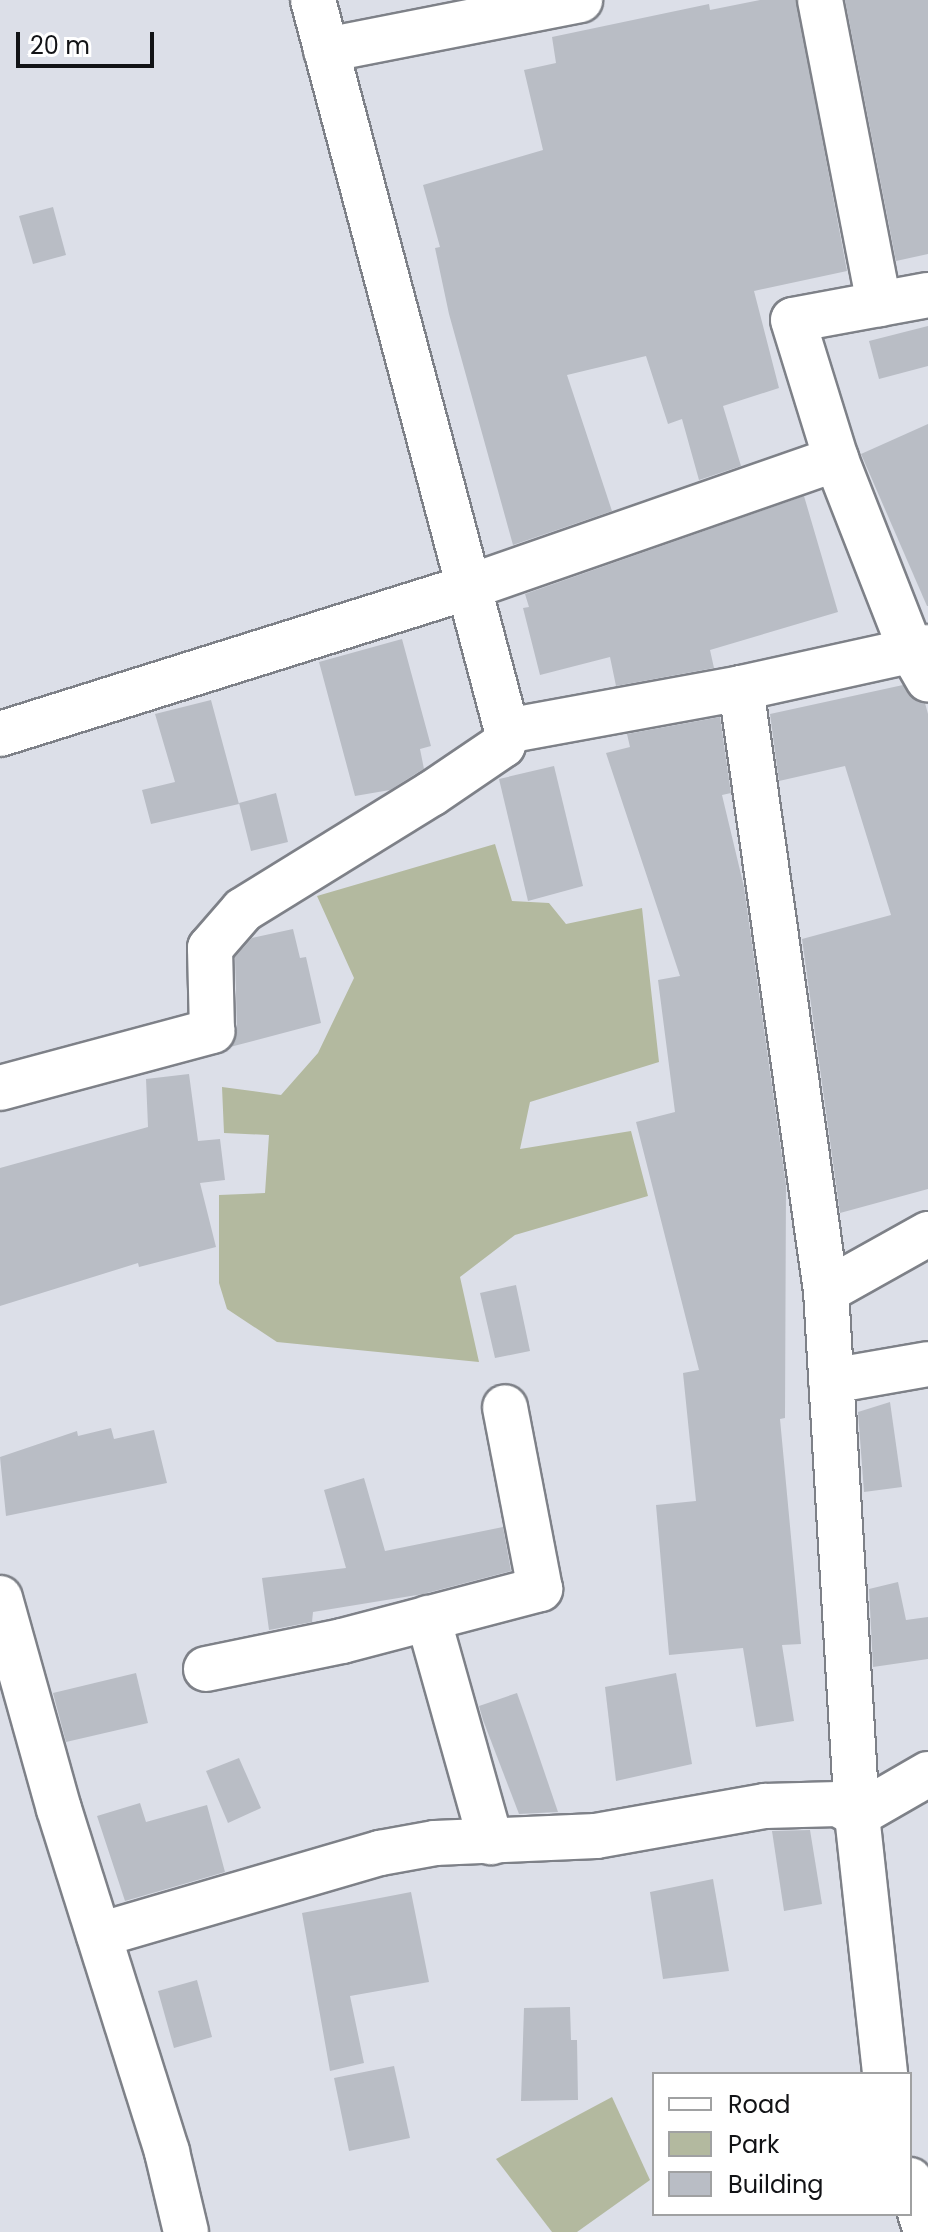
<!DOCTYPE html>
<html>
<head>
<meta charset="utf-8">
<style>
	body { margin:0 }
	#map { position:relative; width:928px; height:2232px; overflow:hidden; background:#dcdfe8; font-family:Poppins,sans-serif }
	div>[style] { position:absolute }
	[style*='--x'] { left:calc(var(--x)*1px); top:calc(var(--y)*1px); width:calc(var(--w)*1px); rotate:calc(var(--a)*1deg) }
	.green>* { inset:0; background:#b3b99f }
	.building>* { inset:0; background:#b9bdc5 }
	.roads { filter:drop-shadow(2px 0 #7e8188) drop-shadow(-2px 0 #7e8188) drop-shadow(0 2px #7e8188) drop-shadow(0 -2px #7e8188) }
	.street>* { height:44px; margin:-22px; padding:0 22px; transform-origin:22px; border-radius:22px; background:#fff }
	span { translate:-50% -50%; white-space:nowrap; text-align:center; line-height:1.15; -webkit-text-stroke:7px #fff; paint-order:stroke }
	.legend { position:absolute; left:652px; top:2072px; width:260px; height:144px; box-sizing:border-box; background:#fff; border:2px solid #a0a1a2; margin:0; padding:10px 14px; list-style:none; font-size:24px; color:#121316 }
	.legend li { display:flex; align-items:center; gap:16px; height:40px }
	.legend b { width:40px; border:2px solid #a0a1a2 }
	.scale { position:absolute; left:16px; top:32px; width:138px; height:36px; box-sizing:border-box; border:4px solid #121316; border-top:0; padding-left:10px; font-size:24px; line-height:28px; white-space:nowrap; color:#121316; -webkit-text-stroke:6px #fff; paint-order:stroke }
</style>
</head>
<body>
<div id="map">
	<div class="green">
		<div style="clip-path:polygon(495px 844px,512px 901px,549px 903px,566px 924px,642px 908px,659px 1062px,530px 1102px,520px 1149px,631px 1131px,648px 1196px,515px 1235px,460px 1277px,479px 1362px,277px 1342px,227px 1309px,219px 1283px,219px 1195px,265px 1193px,269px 1135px,224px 1133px,222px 1087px,281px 1095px,318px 1053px,354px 978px,317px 896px)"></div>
		<div style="clip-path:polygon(612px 2097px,650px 2180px,577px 2232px,552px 2232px,496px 2159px)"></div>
	</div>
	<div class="building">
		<div style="clip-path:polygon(760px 0,796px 0,847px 271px,754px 291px,779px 388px,723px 406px,741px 466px,699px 480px,682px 419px,668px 424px,646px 356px,567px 375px,612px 511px,513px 545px,449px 314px,435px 248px,440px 247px,423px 185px,543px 150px,524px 70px,556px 63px,552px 37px,709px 4px,710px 10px)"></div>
		<div style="clip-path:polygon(845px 0,928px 0,928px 254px,896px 261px)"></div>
		<div style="clip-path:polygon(53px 207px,66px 255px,33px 264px,19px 216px)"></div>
		<div style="clip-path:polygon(928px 326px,928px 366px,879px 379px,869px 341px)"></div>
		<div style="clip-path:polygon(928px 424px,928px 606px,927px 606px,861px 454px)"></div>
		<div style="clip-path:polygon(804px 496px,838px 612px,710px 650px,714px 668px,616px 686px,610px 657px,540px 675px,523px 608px,529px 607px,525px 594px)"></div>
		<div style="clip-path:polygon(402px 639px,431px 746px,420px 749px,424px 769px,417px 773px,390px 790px,355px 796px,319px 662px)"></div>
		<div style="clip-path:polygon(903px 685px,925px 703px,928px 714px,928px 1189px,840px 1213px,802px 939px,891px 915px,845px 766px,779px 781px,770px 714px)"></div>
		<div style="clip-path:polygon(211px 700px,239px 804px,151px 824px,142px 790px,175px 782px,155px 714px)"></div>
		<div style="clip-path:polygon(720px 717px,731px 793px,722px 795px,744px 887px,786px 1185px,785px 1418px,780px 1419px,801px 1644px,782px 1645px,794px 1721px,756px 1727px,743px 1648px,669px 1655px,656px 1505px,696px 1501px,683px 1373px,699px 1370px,636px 1122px,675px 1112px,658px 980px,680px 976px,606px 753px,630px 747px,627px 734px)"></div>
		<div style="clip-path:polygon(554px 766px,583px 886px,528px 901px,499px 779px)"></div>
		<div style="clip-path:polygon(276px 793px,288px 842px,251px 851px,239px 803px)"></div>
		<div style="clip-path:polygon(293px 929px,300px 958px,306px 957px,321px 1023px,230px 1047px,237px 1030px,235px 957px,252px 938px)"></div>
		<div style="clip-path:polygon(189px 1074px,198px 1141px,220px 1139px,225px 1180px,200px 1183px,216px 1247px,139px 1267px,138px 1263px,0 1306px,0 1168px,148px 1127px,146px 1079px)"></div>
		<div style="clip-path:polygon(516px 1285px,530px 1351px,495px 1358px,480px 1293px)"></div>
		<div style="clip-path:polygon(890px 1402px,902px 1487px,864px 1492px,858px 1412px)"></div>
		<div style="clip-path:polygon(111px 1428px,114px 1439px,154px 1430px,167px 1483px,6px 1516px,0 1457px,77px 1431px,78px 1436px)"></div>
		<div style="clip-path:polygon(364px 1478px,385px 1551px,503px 1527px,511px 1571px,423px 1594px,313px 1612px,312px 1622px,269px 1630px,262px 1578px,346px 1568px,324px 1490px)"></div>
		<div style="clip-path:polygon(898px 1582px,906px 1620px,928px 1617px,928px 1659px,873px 1667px,869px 1589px)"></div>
		<div style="clip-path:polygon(136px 1673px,148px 1723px,66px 1742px,53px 1693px)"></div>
		<div style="clip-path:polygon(676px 1673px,692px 1764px,616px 1781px,605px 1687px)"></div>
		<div style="clip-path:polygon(517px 1693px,529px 1727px,558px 1812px,519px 1814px,483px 1720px,479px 1706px)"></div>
		<div style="clip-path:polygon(239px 1758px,261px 1808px,228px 1823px,206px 1771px)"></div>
		<div style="clip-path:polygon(140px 1803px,146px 1822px,207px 1805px,225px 1872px,125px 1901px,97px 1816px)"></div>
		<div style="clip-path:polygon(810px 1830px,822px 1904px,784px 1911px,772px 1831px)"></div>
		<div style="clip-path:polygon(713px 1879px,729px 1971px,663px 1979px,650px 1892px)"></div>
		<div style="clip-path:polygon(411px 1892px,429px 1982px,350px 1996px,364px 2063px,330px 2071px,302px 1913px)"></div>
		<div style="clip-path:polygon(197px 1980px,212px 2037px,174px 2048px,158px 1991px)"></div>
		<div style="clip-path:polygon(570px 2007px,571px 2040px,577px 2040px,578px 2100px,521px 2101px,524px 2008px)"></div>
		<div style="clip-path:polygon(394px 2066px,410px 2138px,349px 2151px,334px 2078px)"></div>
	</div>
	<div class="roads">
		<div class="street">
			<div style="--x:313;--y:0;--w:756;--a:75.14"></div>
			<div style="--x:820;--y:0;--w:310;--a:79"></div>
			<div style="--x:326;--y:50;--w:259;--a:-11.1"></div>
			<div style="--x:928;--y:295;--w:137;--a:169.5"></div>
			<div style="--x:793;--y:320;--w:145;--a:72.8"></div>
			<div style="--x:836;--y:459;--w:205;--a:68.6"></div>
			<div style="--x:911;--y:650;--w:34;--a:60"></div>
			<div style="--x:741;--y:688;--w:609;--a:81.98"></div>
			<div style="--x:826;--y:1291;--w:525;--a:86.61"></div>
			<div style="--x:857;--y:1815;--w:261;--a:83.8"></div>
			<div style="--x:0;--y:734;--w:491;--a:-17.4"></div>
			<div style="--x:469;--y:587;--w:389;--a:-19.2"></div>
			<div style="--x:0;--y:1088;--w:220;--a:-15"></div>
			<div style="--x:212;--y:1031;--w:83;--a:-91.4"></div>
			<div style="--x:210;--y:948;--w:50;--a:-49"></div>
			<div style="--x:243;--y:910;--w:221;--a:-31.7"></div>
			<div style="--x:431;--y:794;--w:87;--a:-34.2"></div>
			<div style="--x:503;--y:745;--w:15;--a:-74"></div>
			<div style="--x:507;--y:731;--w:238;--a:-10.4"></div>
			<div style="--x:741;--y:688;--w:191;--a:-12.4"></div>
			<div style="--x:826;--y:1291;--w:117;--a:-29.2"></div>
			<div style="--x:831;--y:1381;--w:98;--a:-9.9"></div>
			<div style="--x:0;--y:1598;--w:219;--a:74.4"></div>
			<div style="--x:59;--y:1809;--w:360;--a:72.5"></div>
			<div style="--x:167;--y:2152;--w:82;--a:76.6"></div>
			<div style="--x:428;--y:1618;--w:233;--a:74.3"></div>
			<div style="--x:206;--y:1669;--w:139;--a:-11.6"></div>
			<div style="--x:342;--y:1641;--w:205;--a:-14.7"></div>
			<div style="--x:540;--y:1589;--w:185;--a:-100.9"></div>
			<div style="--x:99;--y:1935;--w:293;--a:-16.3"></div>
			<div style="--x:380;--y:1853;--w:56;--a:-10.3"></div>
			<div style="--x:435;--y:1843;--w:161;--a:-2.5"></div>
			<div style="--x:596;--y:1836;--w:172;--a:-10.1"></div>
			<div style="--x:765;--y:1806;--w:73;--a:-1.6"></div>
			<div style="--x:838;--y:1804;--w:22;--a:30"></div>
			<div style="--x:857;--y:1815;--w:82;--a:-30"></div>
			<div style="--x:910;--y:2180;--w:54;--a:72.9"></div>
		</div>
	</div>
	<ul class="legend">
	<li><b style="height:10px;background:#fff"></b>Road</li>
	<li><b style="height:22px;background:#b3b99f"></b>Park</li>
	<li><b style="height:22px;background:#b9bdc5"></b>Building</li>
	</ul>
	<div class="scale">20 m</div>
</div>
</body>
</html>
